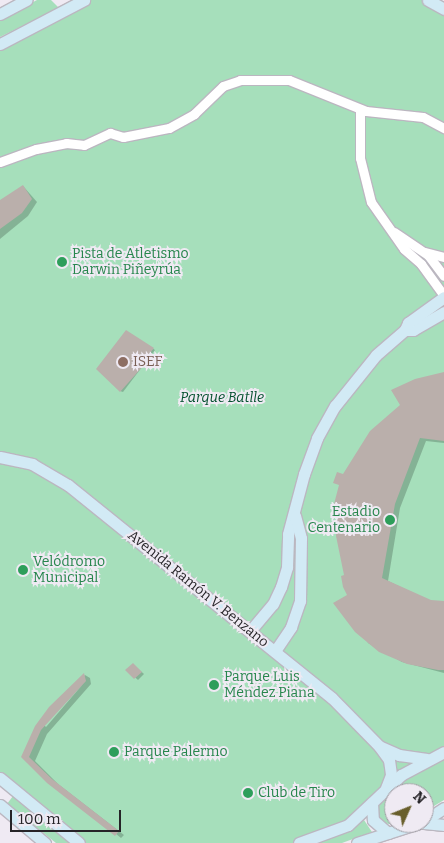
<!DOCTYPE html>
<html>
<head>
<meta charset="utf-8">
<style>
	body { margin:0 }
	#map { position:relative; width:444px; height:843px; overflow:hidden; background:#efeaf3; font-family:Bitter,serif }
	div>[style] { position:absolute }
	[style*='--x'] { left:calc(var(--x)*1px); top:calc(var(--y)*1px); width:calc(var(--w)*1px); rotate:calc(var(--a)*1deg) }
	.green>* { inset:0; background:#a6dfbb }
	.shadow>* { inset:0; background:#0003 }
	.building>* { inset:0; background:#baafab }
	.roads { filter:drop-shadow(1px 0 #bbb7c0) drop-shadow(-1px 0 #bbb7c0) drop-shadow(0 1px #bbb7c0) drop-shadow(0 -1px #bbb7c0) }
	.street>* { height:9px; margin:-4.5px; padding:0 4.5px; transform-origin:4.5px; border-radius:4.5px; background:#fff }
	.secondary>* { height:11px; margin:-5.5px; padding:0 5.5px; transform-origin:5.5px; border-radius:5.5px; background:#d2eaf5 }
	.dots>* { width:14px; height:14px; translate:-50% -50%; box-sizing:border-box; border:2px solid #efeaf3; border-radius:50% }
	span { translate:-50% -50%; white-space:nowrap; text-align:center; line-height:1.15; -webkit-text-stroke:4px #efeaf3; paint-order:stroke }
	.leisure-label { font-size:14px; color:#27864d }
	.left { translate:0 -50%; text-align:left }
	.right { translate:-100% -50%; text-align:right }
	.education-label { font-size:14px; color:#785e54 }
	.park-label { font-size:14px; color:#04512f; font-style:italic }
	.street-label { font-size:14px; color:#262428 }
	.north { position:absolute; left:384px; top:783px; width:50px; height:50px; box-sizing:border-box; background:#efeaf3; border:1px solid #9f9ba2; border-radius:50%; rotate:46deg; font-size:14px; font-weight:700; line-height:20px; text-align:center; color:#262428 }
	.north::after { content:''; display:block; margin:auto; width:18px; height:22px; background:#685e2b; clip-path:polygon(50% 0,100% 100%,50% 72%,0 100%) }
	.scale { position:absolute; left:10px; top:810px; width:111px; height:22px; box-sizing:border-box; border:2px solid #262428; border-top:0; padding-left:6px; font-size:15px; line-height:18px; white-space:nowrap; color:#262428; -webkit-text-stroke:4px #efeaf3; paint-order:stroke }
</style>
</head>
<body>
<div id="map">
	<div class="green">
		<div style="clip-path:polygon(37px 0,51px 0,59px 8px,0 37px,0 20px)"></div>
		<div style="clip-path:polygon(84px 0,428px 0,444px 9px,444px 752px,427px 759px,361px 815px,299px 843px,79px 843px,0 778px,0 44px)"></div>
		<div style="clip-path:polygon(444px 758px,444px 800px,424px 812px,424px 793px,394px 793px,396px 823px,388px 824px,380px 819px,377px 808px,382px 800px,404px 779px)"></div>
		<div style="clip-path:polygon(13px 796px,71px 843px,56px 843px,7px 804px)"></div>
		<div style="clip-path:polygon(364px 820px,372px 832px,342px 843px,313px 843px,348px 830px)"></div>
	</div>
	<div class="shadow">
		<div style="clip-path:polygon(23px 186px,37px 202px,28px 216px,0 239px,0 204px)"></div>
		<div style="clip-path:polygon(127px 332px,155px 350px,123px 392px,120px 391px)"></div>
		<div style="clip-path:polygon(444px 375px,444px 443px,426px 441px,400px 508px,388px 581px,430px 601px,444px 603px,444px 673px,402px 662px,368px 643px,349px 596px,339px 506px,336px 504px,344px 476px)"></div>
		<div style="clip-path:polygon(135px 666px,144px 674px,138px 680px,127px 670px)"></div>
		<div style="clip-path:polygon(evenodd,85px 675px,90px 678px,91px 684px,47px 734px,35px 761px,58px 784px,124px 835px,121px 838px,22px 757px,50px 708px,85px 675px,83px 684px,46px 727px,44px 725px,83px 684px)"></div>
	</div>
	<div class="building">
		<div style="clip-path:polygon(23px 185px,32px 199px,22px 213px,0 229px,0 200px)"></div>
		<div style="clip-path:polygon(126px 330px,154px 348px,142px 363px,144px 365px,120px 392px,96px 369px)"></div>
		<div style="clip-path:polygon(444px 372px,444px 441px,420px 438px,395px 504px,382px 578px,431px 600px,444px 601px,444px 670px,438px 670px,407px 664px,379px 652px,355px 632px,333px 603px,347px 595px,343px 587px,341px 576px,344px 575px,336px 536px,338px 505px,334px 504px,339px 485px,333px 483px,337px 472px,343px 474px,370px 431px,400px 405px,391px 390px,415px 379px)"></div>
		<div style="clip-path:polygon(133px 663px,142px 672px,134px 679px,125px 670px)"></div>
		<div style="clip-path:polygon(84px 673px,86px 681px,41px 730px,29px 757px,52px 779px,119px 831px,115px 836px,47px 783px,21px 757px,35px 726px,49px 707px)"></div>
	</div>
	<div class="roads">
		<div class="street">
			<div style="--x:360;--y:109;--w:49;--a:90"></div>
			<div style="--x:360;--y:158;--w:45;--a:76"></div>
			<div style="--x:371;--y:202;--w:57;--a:54.9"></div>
			<div style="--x:404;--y:249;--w:23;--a:41"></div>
			<div style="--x:421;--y:264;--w:39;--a:54"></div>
			<div style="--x:0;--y:162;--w:38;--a:-20"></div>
			<div style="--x:36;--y:149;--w:31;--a:-11"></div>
			<div style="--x:66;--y:143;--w:18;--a:6"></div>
			<div style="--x:84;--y:145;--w:29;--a:-25"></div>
			<div style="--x:110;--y:133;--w:14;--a:17"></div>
			<div style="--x:123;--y:137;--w:47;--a:-11.1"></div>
			<div style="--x:169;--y:128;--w:29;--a:-29"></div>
			<div style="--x:194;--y:114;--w:40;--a:-44"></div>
			<div style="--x:223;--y:86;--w:18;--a:-19"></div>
			<div style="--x:240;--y:80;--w:49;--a:0"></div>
			<div style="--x:289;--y:80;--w:83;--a:21.9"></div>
			<div style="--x:366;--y:111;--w:57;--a:6"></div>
			<div style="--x:423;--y:117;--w:24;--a:28"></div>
			<div style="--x:394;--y:232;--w:41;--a:34.1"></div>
			<div style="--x:428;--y:255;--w:26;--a:53"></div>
			<div style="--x:425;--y:252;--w:20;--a:15"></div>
		</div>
		<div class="secondary">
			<div style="--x:428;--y:0;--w:18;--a:29"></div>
			<div style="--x:0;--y:14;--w:30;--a:-28"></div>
			<div style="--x:0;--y:44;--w:95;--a:-27.6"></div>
			<div style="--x:405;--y:330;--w:8;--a:0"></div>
			<div style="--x:413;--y:330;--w:36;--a:-30"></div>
			<div style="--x:0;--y:457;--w:33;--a:12"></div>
			<div style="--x:32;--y:464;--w:42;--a:30.3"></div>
			<div style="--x:68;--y:485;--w:339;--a:38.9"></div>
			<div style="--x:332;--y:698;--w:67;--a:45.6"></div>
			<div style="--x:379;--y:746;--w:17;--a:54"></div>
			<div style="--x:389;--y:760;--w:15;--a:82"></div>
			<div style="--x:391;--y:775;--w:14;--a:111"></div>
			<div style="--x:250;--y:631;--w:35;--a:-50"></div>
			<div style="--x:273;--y:604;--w:19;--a:-65"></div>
			<div style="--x:281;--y:587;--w:21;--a:-73"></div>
			<div style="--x:287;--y:567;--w:33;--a:-88"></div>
			<div style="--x:288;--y:534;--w:62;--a:-75.1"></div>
			<div style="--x:304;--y:474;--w:38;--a:-70"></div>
			<div style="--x:317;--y:438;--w:37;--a:-61"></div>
			<div style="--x:335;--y:406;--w:65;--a:-51.2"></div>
			<div style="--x:376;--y:355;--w:38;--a:-41"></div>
			<div style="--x:405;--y:330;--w:8;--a:-67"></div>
			<div style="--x:408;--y:323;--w:44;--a:-35.8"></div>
			<div style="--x:275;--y:651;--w:29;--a:-56"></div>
			<div style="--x:291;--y:627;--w:28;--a:-71"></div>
			<div style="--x:300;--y:601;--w:63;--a:-89.1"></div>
			<div style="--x:301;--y:538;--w:23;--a:-105"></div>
			<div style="--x:381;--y:747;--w:20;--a:24"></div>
			<div style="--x:399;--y:755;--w:28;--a:8"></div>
			<div style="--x:0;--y:778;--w:102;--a:39.4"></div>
			<div style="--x:372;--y:803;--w:17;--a:87"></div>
			<div style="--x:373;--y:820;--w:20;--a:41"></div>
			<div style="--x:0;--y:805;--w:59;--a:40.2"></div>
			<div style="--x:424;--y:821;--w:24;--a:-33"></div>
			<div style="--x:424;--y:823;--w:20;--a:6"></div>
			<div style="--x:299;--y:843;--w:52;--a:-20.2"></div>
			<div style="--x:348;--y:825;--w:73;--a:-43.3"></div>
			<div style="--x:401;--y:775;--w:49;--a:-28.1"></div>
			<div style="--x:357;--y:843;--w:65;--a:-17.9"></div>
		</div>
	</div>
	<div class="dots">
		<div style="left:62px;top:262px;background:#2e9e5b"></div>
		<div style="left:123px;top:362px;background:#8d6e63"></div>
		<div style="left:390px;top:520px;background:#2e9e5b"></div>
		<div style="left:23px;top:570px;background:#2e9e5b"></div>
		<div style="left:214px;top:685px;background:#2e9e5b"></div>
		<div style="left:114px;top:752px;background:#2e9e5b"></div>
		<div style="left:248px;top:793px;background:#2e9e5b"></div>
	</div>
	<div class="leisure-label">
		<span class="left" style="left:72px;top:262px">Pista de Atletismo<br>Darwin Piñeyrúa</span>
		<span class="right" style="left:380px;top:520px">Estadio<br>Centenario</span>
		<span class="left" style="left:33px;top:570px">Velódromo<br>Municipal</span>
		<span class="left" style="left:224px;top:685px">Parque Luis<br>Méndez Piana</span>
		<span class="left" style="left:124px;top:752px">Parque Palermo</span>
		<span class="left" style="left:258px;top:793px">Club de Tiro</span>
	</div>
	<div class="education-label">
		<span class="left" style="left:133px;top:362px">ISEF</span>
	</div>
	<div class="park-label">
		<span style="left:222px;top:398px">Parque Batlle</span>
	</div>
	<div class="street-label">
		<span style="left:198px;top:589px;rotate:39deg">Avenida Ramón V. Benzano</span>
	</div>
	<div class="north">N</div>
	<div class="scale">100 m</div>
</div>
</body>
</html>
